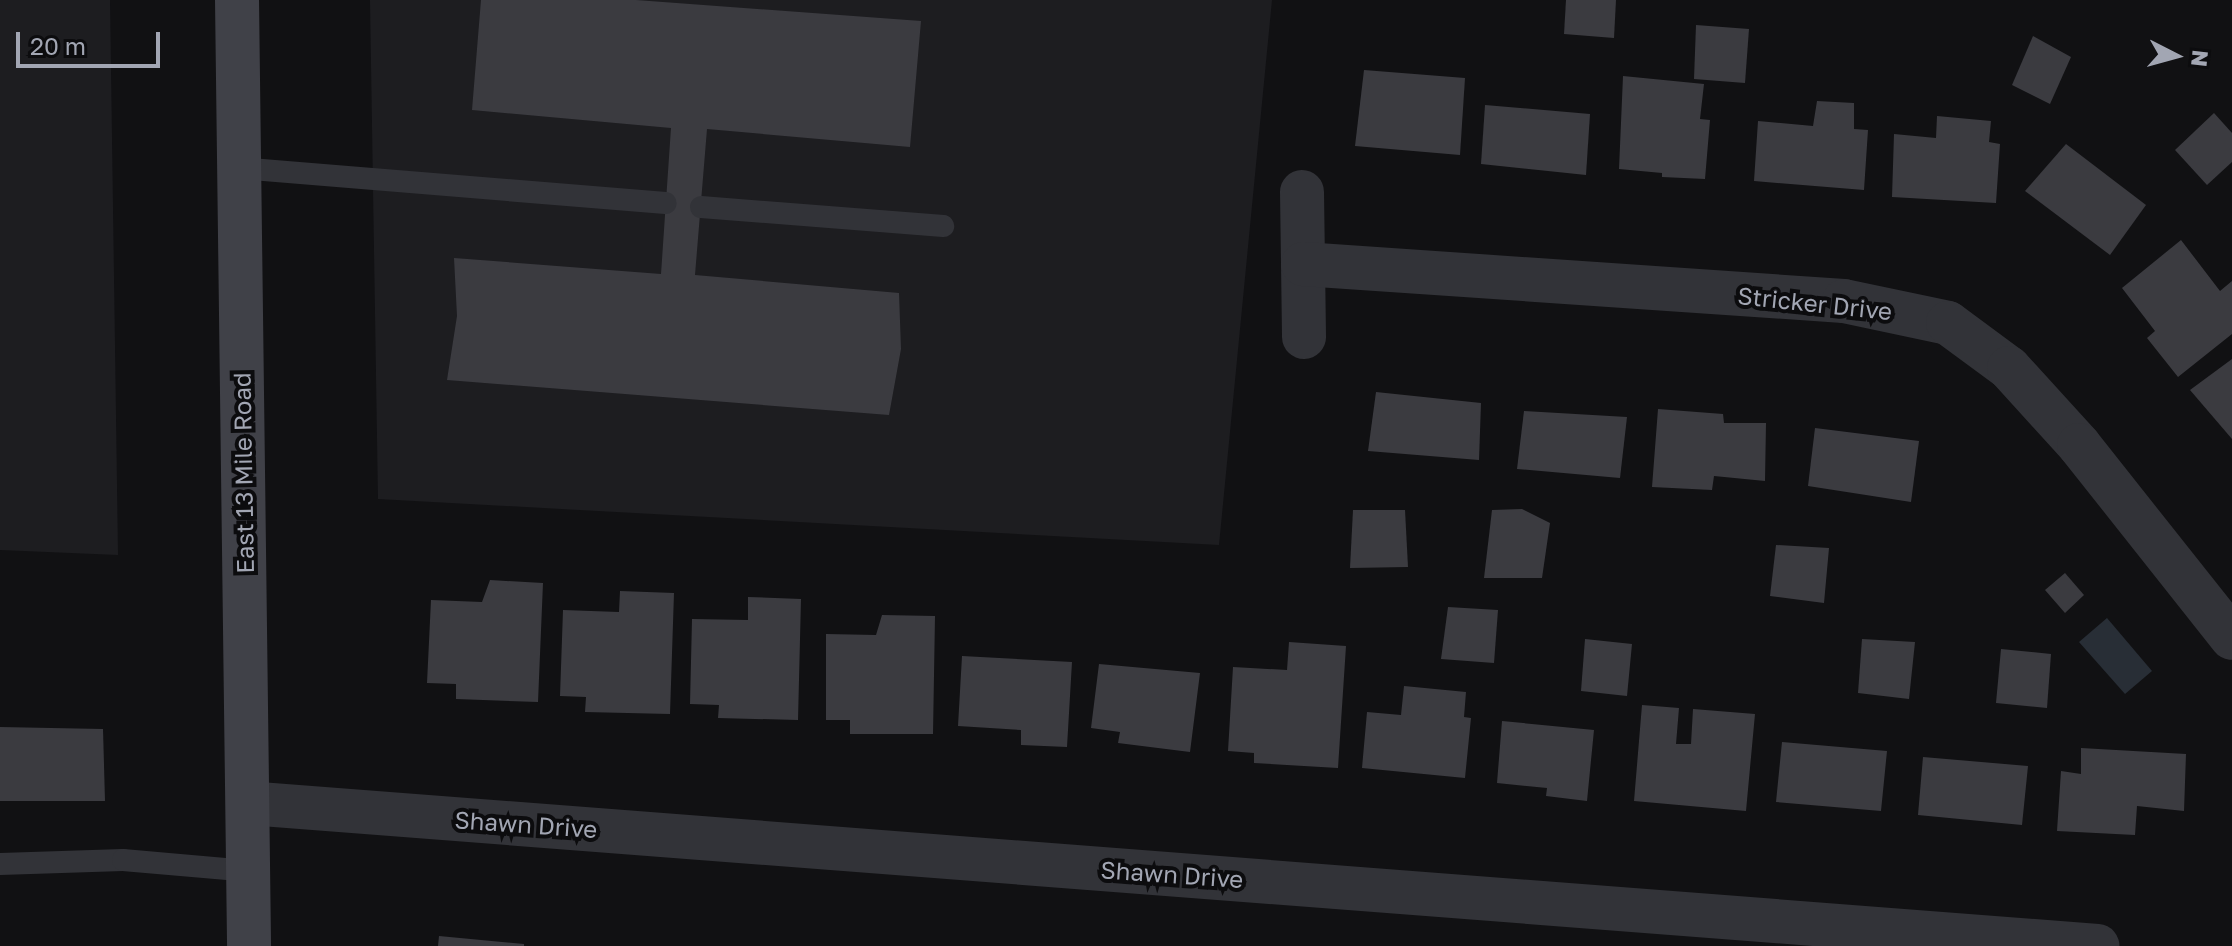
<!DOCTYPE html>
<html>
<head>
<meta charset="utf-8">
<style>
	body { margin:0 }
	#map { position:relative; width:2232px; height:946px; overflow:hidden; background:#111113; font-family:"Golos Text",sans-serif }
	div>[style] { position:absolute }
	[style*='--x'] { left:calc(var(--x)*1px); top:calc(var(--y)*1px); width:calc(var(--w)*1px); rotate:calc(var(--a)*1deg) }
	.built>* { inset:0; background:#1d1d20 }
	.water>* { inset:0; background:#282e36 }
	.building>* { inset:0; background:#3b3b40 }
	.lane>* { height:22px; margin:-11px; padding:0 11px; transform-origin:11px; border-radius:11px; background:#323338 }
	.street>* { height:44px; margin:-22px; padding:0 22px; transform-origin:22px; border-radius:22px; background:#323338 }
	.secondary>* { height:44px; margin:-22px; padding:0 22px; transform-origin:22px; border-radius:22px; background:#404148 }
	span { translate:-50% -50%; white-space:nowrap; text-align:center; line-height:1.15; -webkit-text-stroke:8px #0c0c0e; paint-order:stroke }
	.street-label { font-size:24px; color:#a2a6b3 }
	.north { position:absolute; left:2136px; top:16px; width:80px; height:80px; -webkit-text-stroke:6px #0c0c0e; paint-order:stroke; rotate:96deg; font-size:22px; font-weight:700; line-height:32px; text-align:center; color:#a2a6b3 }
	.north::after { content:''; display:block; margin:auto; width:28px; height:36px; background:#a2a6b3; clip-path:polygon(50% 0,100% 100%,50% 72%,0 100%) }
	.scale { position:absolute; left:16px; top:32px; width:144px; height:36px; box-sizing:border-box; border:4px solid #a2a6b3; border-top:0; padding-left:10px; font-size:24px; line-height:28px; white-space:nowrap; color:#a2a6b3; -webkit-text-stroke:6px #0c0c0e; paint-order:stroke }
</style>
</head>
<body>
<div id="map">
	<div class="built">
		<div style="clip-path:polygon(0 0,110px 0,118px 555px,0 550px)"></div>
		<div style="clip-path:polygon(370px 0,1272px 0,1219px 545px,378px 499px)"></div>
	</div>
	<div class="water">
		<div style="clip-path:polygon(2107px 618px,2152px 671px,2125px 694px,2079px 642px)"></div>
	</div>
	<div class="building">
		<div style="clip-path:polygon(481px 0,636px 0,921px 21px,910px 147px,707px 129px,695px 275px,899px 293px,901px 349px,889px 415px,447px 380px,457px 316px,454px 258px,661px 274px,671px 128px,472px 110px)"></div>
		<div style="clip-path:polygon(1566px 0,1616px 0,1614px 38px,1564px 34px)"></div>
		<div style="clip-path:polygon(1696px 25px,1749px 29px,1745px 83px,1694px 79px)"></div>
		<div style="clip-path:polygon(2033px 36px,2071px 57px,2050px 104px,2012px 85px)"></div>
		<div style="clip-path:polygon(1364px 70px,1465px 78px,1460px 155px,1355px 146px)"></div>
		<div style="clip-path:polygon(1623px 76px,1704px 84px,1700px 119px,1710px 120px,1705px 179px,1662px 177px,1662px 173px,1619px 169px)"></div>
		<div style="clip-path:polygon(1817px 101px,1854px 103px,1854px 129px,1868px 130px,1864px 190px,1754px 181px,1758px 121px,1813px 126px)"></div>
		<div style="clip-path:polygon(1485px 105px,1590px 114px,1586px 175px,1481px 164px)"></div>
		<div style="clip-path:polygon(2214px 113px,2232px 133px,2232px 162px,2207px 185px,2175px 150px)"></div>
		<div style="clip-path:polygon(1937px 116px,1991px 121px,1989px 142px,2000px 144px,1996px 203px,1892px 197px,1894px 134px,1936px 138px)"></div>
		<div style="clip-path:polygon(2066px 144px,2146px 205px,2110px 255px,2025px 191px)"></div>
		<div style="clip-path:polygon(2181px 240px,2220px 291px,2232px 281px,2232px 334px,2178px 377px,2147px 338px,2155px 331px,2122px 288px)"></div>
		<div style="clip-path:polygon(2232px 359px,2232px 439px,2190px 390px)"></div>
		<div style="clip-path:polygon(1376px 392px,1481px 403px,1479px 460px,1368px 451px)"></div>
		<div style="clip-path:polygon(1658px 409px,1723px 414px,1724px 423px,1766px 423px,1765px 481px,1714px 476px,1712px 490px,1652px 487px)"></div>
		<div style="clip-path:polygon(1524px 411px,1627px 417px,1620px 478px,1517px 469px)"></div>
		<div style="clip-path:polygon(1815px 428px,1919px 441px,1911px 502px,1808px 486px)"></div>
		<div style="clip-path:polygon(1522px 509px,1550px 523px,1542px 578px,1484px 578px,1492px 510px)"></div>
		<div style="clip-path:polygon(1353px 510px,1405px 510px,1408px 567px,1350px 568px)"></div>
		<div style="clip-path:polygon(1776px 545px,1829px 548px,1824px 603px,1770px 596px)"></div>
		<div style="clip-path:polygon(2065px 573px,2084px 595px,2065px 613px,2045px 590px)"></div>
		<div style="clip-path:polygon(490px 580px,543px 583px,538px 702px,456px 699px,456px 684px,427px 683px,431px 600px,482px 602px)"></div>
		<div style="clip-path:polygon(620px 591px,674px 593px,670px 714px,585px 712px,586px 697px,560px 696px,563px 610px,619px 612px)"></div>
		<div style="clip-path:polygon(748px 597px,801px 599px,798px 720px,718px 718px,719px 705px,690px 704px,692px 619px,748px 620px)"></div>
		<div style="clip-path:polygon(1448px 607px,1498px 610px,1494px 663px,1441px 659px)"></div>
		<div style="clip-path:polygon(882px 615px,935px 616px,933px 734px,850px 734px,850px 720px,826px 720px,826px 634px,876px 635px)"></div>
		<div style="clip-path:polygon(1585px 639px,1632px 644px,1627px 696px,1581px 691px)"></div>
		<div style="clip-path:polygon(1862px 639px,1915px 642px,1909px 699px,1858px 693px)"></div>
		<div style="clip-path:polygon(1289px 642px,1346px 646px,1338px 768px,1254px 763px,1254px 753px,1228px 751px,1233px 667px,1287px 670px)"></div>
		<div style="clip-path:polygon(2001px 649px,2051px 654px,2047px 708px,1996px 703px)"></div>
		<div style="clip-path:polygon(962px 656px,1072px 662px,1067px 747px,1021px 745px,1021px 730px,958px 726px)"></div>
		<div style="clip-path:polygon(1099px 664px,1200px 673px,1190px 752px,1118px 743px,1120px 732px,1091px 728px)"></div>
		<div style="clip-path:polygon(1404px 686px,1466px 692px,1464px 717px,1471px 718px,1465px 778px,1362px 768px,1367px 712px,1401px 715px)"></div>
		<div style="clip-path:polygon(1642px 705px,1679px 708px,1676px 744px,1691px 744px,1693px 709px,1755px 714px,1746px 811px,1634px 801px)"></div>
		<div style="clip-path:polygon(1502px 721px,1594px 730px,1587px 801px,1546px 796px,1547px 788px,1497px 783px)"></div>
		<div style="clip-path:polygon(0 727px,103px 729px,105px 801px,0 801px)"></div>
		<div style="clip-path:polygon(1782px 742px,1887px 751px,1881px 811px,1776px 802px)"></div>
		<div style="clip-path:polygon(2081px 748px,2186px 754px,2184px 811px,2137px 806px,2135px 835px,2057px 831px,2061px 771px,2081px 774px)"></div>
		<div style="clip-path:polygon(1923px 757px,2028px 766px,2022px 825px,1918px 815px)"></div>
		<div style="clip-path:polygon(439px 936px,524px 944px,524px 946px,438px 946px)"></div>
	</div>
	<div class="lane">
		<div style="--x:239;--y:168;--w:428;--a:4.7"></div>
		<div style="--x:701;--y:207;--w:243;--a:4.5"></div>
		<div style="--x:0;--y:864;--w:123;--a:-1.9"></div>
		<div style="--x:123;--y:860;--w:125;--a:5"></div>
	</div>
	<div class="street">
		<div style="--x:1302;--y:192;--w:145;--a:89.2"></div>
		<div style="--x:1303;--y:264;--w:542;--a:3.91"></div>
		<div style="--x:1844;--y:301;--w:106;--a:11.9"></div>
		<div style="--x:1948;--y:323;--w:76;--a:36.4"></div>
		<div style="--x:2009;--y:368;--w:104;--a:47.7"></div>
		<div style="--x:2079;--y:445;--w:246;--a:51.6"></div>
		<div style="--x:248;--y:803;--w:1855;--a:4.42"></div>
	</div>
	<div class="secondary">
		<div style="--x:237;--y:0;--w:946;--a:89.27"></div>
	</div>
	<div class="street-label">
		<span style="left:1815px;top:303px;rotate:6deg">Stricker Drive</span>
		<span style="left:243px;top:473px;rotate:-91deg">East 13 Mile Road</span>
		<span style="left:526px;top:824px;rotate:4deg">Shawn Drive</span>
		<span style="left:1172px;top:874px;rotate:4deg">Shawn Drive</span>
	</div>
	<div class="north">N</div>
	<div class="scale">20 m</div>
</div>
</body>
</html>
